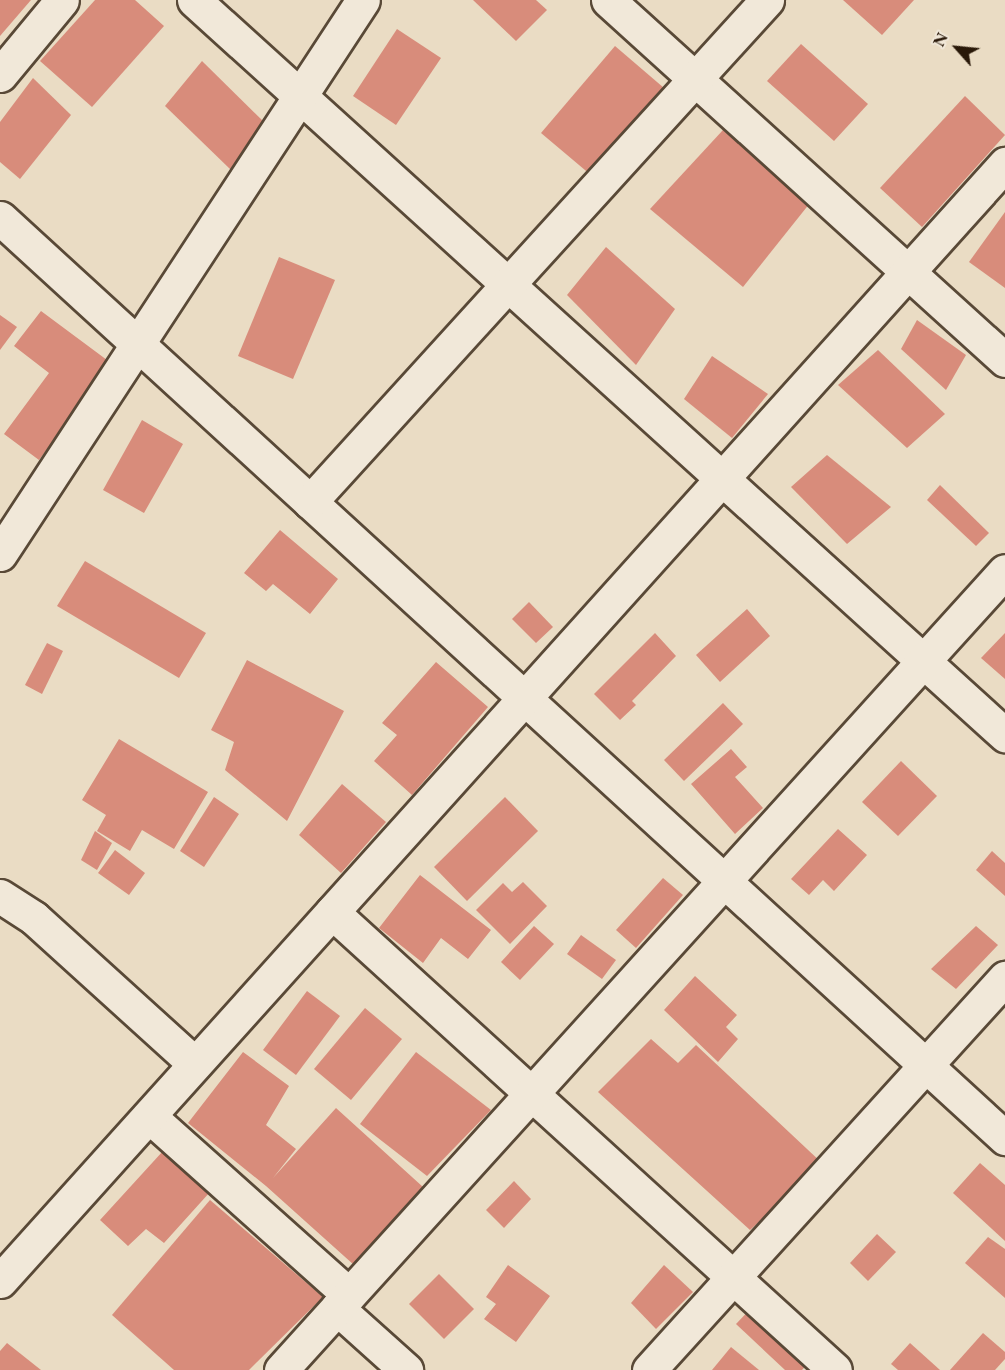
<!DOCTYPE html>
<html>
<head>
<meta charset="utf-8">
<style>
	body { margin:0 }
	#map { position:relative; width:1005px; height:1370px; overflow:hidden; background:#eadcc4; font-family:"EB Garamond",serif }
	div>[style] { position:absolute }
	[style*='--x'] { left:calc(var(--x)*1px); top:calc(var(--y)*1px); width:calc(var(--w)*1px); rotate:calc(var(--a)*1deg) }
	.building>* { inset:0; background:#d88c7b }
	.roads { filter:drop-shadow(2px 0 #594937) drop-shadow(-2px 0 #594937) drop-shadow(0 2px #594937) drop-shadow(0 -2px #594937) }
	.street>* { height:33px; margin:-16.5px; padding:0 16.5px; transform-origin:16.5px; border-radius:16.5px; background:#f1e8d9 }
	span { translate:-50% -50%; white-space:nowrap; text-align:center; line-height:1.15; -webkit-text-stroke:5px #f1e8d9; paint-order:stroke }
	.north { position:absolute; left:927px; top:18px; width:60px; height:60px; -webkit-text-stroke:4px #f1e8d9; paint-order:stroke; rotate:297deg; font-size:16px; font-weight:700; line-height:24px; text-align:center; color:#291808 }
	.north::after { content:''; display:block; margin:auto; width:21px; height:27px; background:#291808; clip-path:polygon(50% 0,100% 100%,50% 72%,0 100%) }
</style>
</head>
<body>
<div id="map">
	<div class="building">
		<div style="clip-path:polygon(0 0,31px 0,0 36px)"></div>
		<div style="clip-path:polygon(95px 0,135px 0,164px 26px,92px 107px,40px 61px)"></div>
		<div style="clip-path:polygon(473px 0,536px 0,547px 10px,516px 41px)"></div>
		<div style="clip-path:polygon(843px 0,914px 0,882px 35px)"></div>
		<div style="clip-path:polygon(397px 29px,441px 58px,396px 125px,353px 96px)"></div>
		<div style="clip-path:polygon(801px 44px,868px 104px,834px 141px,767px 81px)"></div>
		<div style="clip-path:polygon(615px 46px,671px 94px,598px 181px,541px 133px)"></div>
		<div style="clip-path:polygon(202px 61px,265px 123px,231px 170px,165px 106px)"></div>
		<div style="clip-path:polygon(33px 78px,71px 115px,20px 179px,0 162px,0 122px)"></div>
		<div style="clip-path:polygon(965px 96px,1005px 135px,922px 227px,880px 188px)"></div>
		<div style="clip-path:polygon(723px 130px,810px 203px,743px 287px,650px 209px)"></div>
		<div style="clip-path:polygon(1005px 212px,1005px 288px,969px 262px)"></div>
		<div style="clip-path:polygon(606px 247px,675px 309px,636px 365px,567px 295px)"></div>
		<div style="clip-path:polygon(279px 257px,335px 280px,293px 379px,238px 356px)"></div>
		<div style="clip-path:polygon(41px 311px,111px 363px,39px 460px,4px 434px,49px 373px,14px 346px)"></div>
		<div style="clip-path:polygon(0 315px,17px 327px,0 350px)"></div>
		<div style="clip-path:polygon(917px 320px,966px 355px,946px 390px,901px 349px)"></div>
		<div style="clip-path:polygon(878px 350px,945px 414px,907px 448px,838px 385px)"></div>
		<div style="clip-path:polygon(712px 356px,768px 394px,732px 438px,684px 399px)"></div>
		<div style="clip-path:polygon(142px 420px,183px 444px,144px 513px,103px 490px)"></div>
		<div style="clip-path:polygon(827px 455px,891px 507px,847px 544px,791px 487px)"></div>
		<div style="clip-path:polygon(940px 485px,989px 533px,976px 546px,927px 500px)"></div>
		<div style="clip-path:polygon(280px 530px,338px 579px,310px 614px,273px 584px,266px 591px,244px 573px)"></div>
		<div style="clip-path:polygon(85px 561px,206px 633px,179px 678px,57px 606px)"></div>
		<div style="clip-path:polygon(529px 602px,553px 627px,536px 643px,512px 619px)"></div>
		<div style="clip-path:polygon(747px 609px,770px 636px,720px 682px,696px 655px)"></div>
		<div style="clip-path:polygon(655px 633px,676px 656px,632px 701px,636px 705px,620px 720px,594px 694px)"></div>
		<div style="clip-path:polygon(1005px 633px,1005px 679px,981px 658px)"></div>
		<div style="clip-path:polygon(47px 643px,63px 651px,42px 694px,25px 685px)"></div>
		<div style="clip-path:polygon(247px 660px,344px 711px,287px 821px,225px 770px,234px 742px,211px 730px)"></div>
		<div style="clip-path:polygon(436px 662px,488px 707px,412px 795px,374px 761px,397px 735px,382px 723px)"></div>
		<div style="clip-path:polygon(723px 703px,743px 724px,684px 781px,664px 760px)"></div>
		<div style="clip-path:polygon(119px 739px,208px 792px,174px 849px,142px 830px,130px 851px,97px 831px,106px 815px,82px 800px)"></div>
		<div style="clip-path:polygon(731px 749px,747px 767px,735px 777px,763px 808px,735px 834px,691px 784px)"></div>
		<div style="clip-path:polygon(901px 761px,937px 796px,898px 836px,862px 802px)"></div>
		<div style="clip-path:polygon(342px 784px,386px 822px,341px 873px,299px 835px)"></div>
		<div style="clip-path:polygon(214px 797px,239px 814px,204px 867px,180px 851px)"></div>
		<div style="clip-path:polygon(505px 797px,538px 831px,467px 901px,434px 867px)"></div>
		<div style="clip-path:polygon(838px 829px,867px 855px,834px 891px,823px 880px,809px 895px,791px 879px)"></div>
		<div style="clip-path:polygon(95px 831px,112px 843px,97px 870px,81px 860px)"></div>
		<div style="clip-path:polygon(115px 850px,145px 873px,129px 895px,98px 873px)"></div>
		<div style="clip-path:polygon(992px 851px,1005px 863px,1005px 896px,976px 870px)"></div>
		<div style="clip-path:polygon(420px 875px,491px 930px,468px 959px,441px 938px,423px 963px,379px 928px)"></div>
		<div style="clip-path:polygon(663px 878px,683px 895px,636px 948px,616px 930px)"></div>
		<div style="clip-path:polygon(523px 882px,547px 906px,510px 944px,476px 910px,503px 883px,512px 892px)"></div>
		<div style="clip-path:polygon(534px 926px,554px 944px,520px 980px,501px 962px)"></div>
		<div style="clip-path:polygon(976px 926px,998px 945px,956px 989px,931px 969px)"></div>
		<div style="clip-path:polygon(581px 935px,616px 960px,602px 979px,567px 954px)"></div>
		<div style="clip-path:polygon(695px 976px,737px 1015px,726px 1027px,738px 1039px,718px 1062px,664px 1010px)"></div>
		<div style="clip-path:polygon(307px 991px,340px 1016px,296px 1075px,263px 1050px)"></div>
		<div style="clip-path:polygon(365px 1008px,402px 1039px,351px 1100px,314px 1069px)"></div>
		<div style="clip-path:polygon(651px 1039px,678px 1063px,696px 1045px,823px 1164px,750px 1230px,598px 1092px)"></div>
		<div style="clip-path:polygon(243px 1052px,289px 1086px,266px 1125px,296px 1149px,273px 1178px,336px 1108px,423px 1187px,354px 1265px,266px 1186px,188px 1123px)"></div>
		<div style="clip-path:polygon(416px 1052px,491px 1110px,427px 1176px,360px 1124px)"></div>
		<div style="clip-path:polygon(163px 1151px,210px 1192px,164px 1243px,146px 1229px,128px 1246px,100px 1220px)"></div>
		<div style="clip-path:polygon(980px 1163px,1005px 1185px,1005px 1241px,953px 1193px)"></div>
		<div style="clip-path:polygon(514px 1181px,531px 1199px,504px 1228px,486px 1210px)"></div>
		<div style="clip-path:polygon(210px 1200px,323px 1297px,249px 1370px,174px 1370px,112px 1315px)"></div>
		<div style="clip-path:polygon(877px 1234px,896px 1252px,868px 1281px,850px 1263px)"></div>
		<div style="clip-path:polygon(988px 1237px,1005px 1249px,1005px 1298px,965px 1263px)"></div>
		<div style="clip-path:polygon(508px 1265px,550px 1296px,516px 1342px,484px 1319px,496px 1304px,486px 1297px)"></div>
		<div style="clip-path:polygon(664px 1265px,693px 1292px,656px 1329px,631px 1303px)"></div>
		<div style="clip-path:polygon(439px 1274px,474px 1309px,444px 1339px,409px 1304px)"></div>
		<div style="clip-path:polygon(757px 1302px,814px 1357px,802px 1370px,785px 1370px,736px 1324px)"></div>
		<div style="clip-path:polygon(983px 1333px,1005px 1352px,1005px 1359px,995px 1370px,950px 1370px)"></div>
		<div style="clip-path:polygon(7px 1343px,41px 1370px,0 1370px,0 1351px)"></div>
		<div style="clip-path:polygon(910px 1343px,940px 1370px,898px 1370px,891px 1364px)"></div>
		<div style="clip-path:polygon(731px 1347px,759px 1370px,712px 1370px)"></div>
	</div>
	<div class="roads">
		<div class="street">
			<div style="--x:194;--y:0;--w:1095;--a:42.19"></div>
			<div style="--x:608;--y:0;--w:536;--a:42.2"></div>
			<div style="--x:0;--y:75;--w:97;--a:-50.4"></div>
			<div style="--x:0;--y:218;--w:1363;--a:42.47"></div>
			<div style="--x:310;--y:502;--w:679;--a:-47.69"></div>
			<div style="--x:0;--y:554;--w:662;--a:-56.77"></div>
			<div style="--x:0;--y:896;--w:40;--a:32.9"></div>
			<div style="--x:34;--y:918;--w:217;--a:42.2"></div>
			<div style="--x:332;--y:912;--w:680;--a:42.32"></div>
			<div style="--x:149;--y:1116;--w:268;--a:41.8"></div>
			<div style="--x:0;--y:1281;--w:1503;--a:-48.02"></div>
			<div style="--x:337;--y:1308;--w:93;--a:41.9"></div>
			<div style="--x:281;--y:1370;--w:1078;--a:-47.82"></div>
			<div style="--x:649;--y:1370;--w:530;--a:-47.76"></div>
		</div>
	</div>
	<div class="north">N</div>
</div>
</body>
</html>
